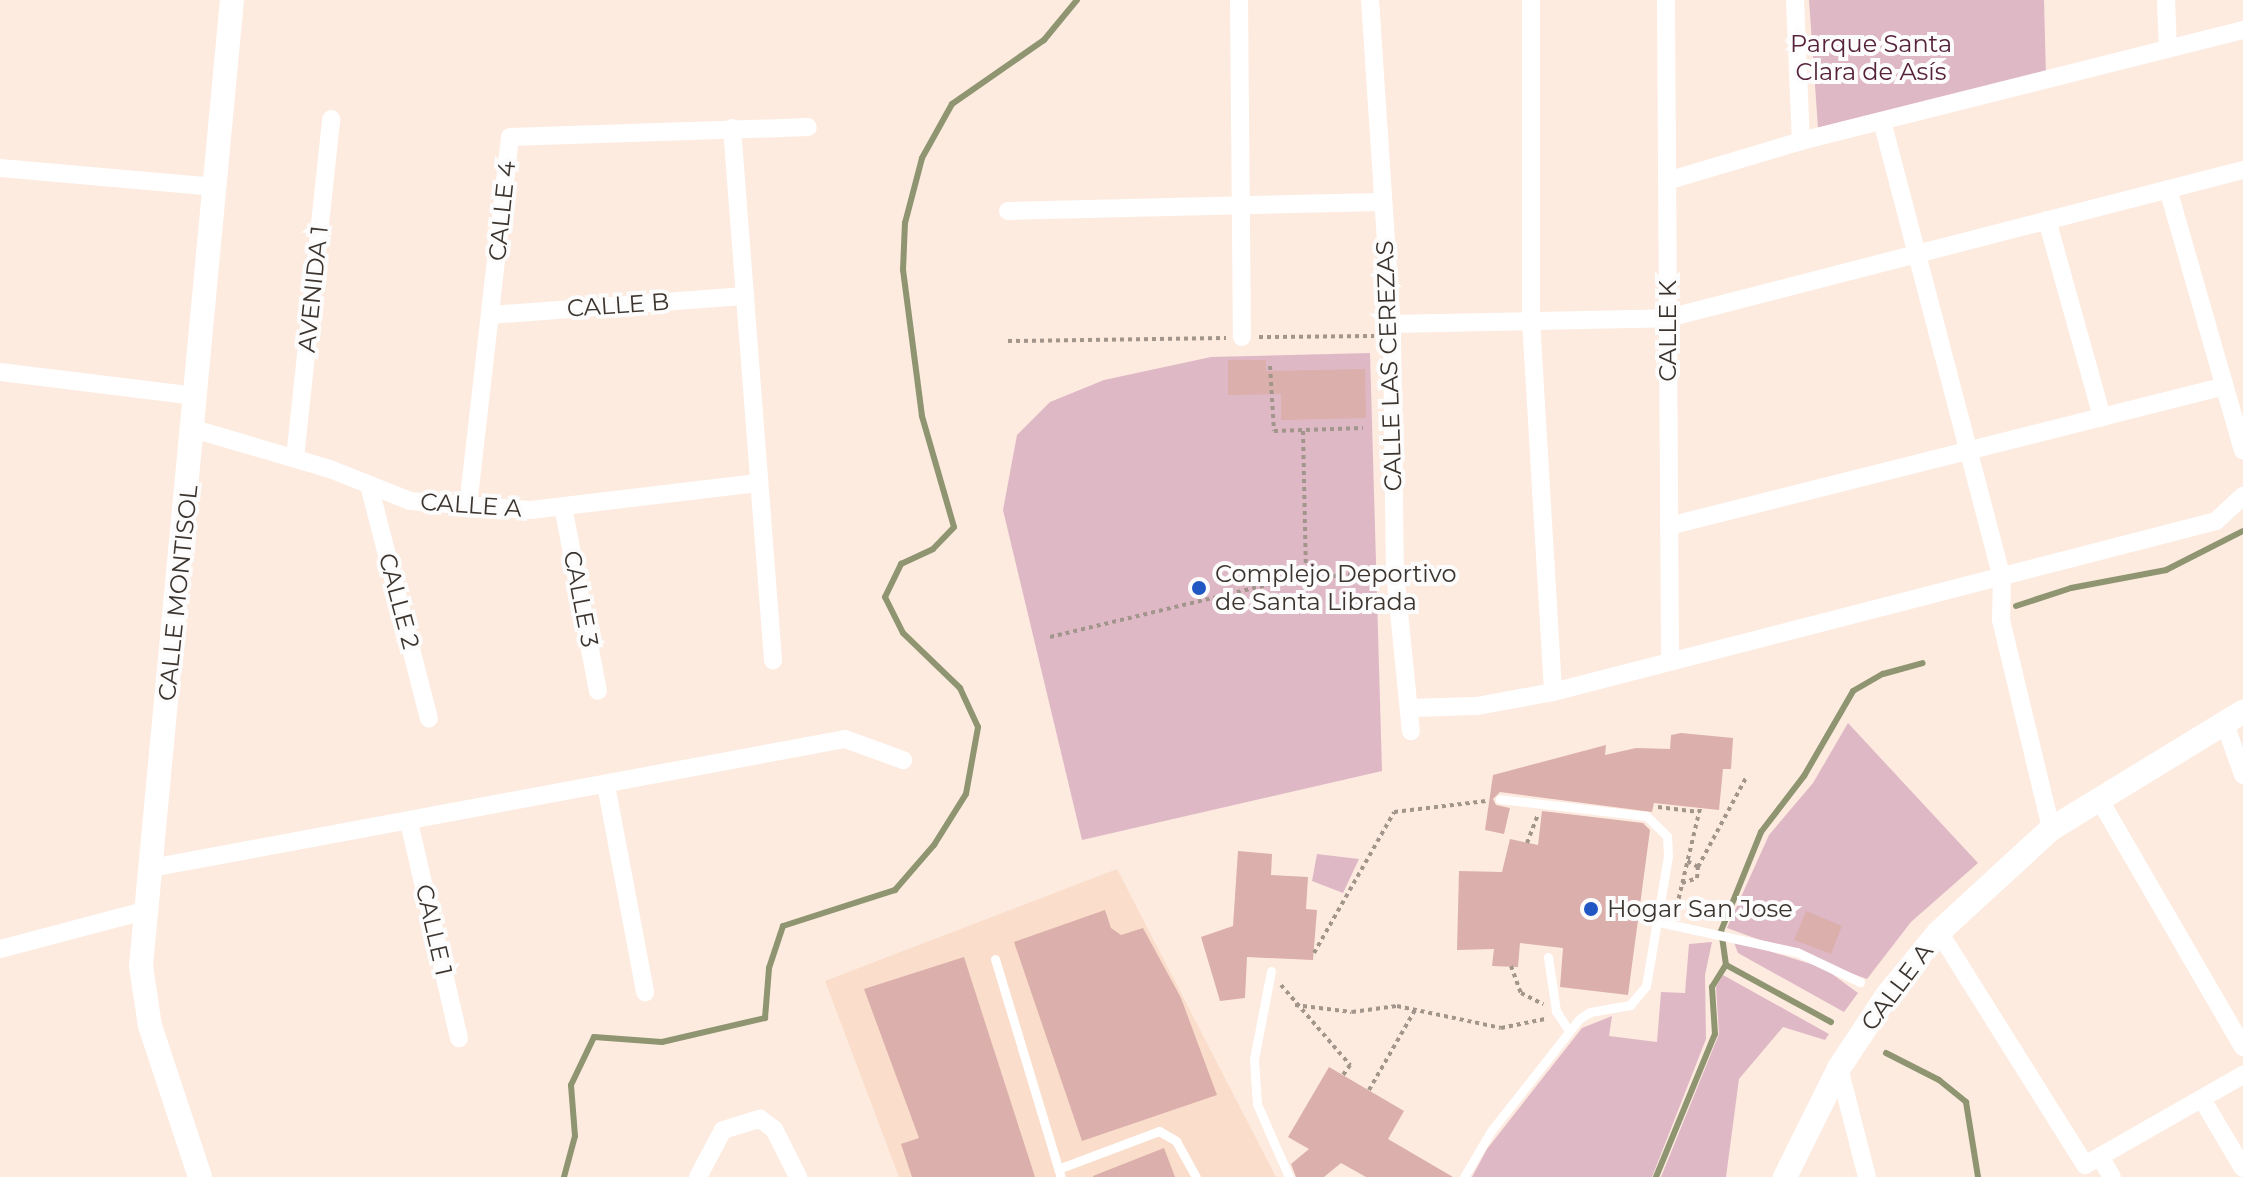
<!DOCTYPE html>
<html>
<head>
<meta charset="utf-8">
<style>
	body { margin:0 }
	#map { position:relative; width:2243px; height:1177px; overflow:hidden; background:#fdebe0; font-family:Montserrat,sans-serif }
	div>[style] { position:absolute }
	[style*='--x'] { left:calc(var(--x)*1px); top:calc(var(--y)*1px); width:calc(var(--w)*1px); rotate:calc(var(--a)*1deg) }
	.built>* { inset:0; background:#faddca }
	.green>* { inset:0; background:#dfb8c6 }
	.stream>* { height:6px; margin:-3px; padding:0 3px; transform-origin:3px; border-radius:3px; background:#8f9571 }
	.building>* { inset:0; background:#dbafab }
	.path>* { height:4px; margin-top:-2px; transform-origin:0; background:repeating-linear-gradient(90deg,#a2958c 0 4px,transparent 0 8px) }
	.service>* { height:9px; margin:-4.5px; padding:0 4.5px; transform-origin:4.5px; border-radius:4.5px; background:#fff }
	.minor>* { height:18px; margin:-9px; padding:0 9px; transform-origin:9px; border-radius:9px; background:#fff }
	.tertiary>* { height:24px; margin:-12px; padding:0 12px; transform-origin:12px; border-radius:12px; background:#fff }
	.dots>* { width:22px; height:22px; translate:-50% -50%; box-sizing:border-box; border:4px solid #fcfcfc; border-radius:50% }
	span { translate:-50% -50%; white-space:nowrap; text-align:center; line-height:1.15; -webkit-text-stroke:8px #fcfcfc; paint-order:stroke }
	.park-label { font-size:24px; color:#57233b }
	.street-label { font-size:24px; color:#3c342e }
	.poi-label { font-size:24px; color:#3c342e }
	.left { translate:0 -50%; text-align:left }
</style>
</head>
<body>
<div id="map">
	<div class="built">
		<div style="clip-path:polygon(1117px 869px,1276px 1177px,899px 1177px,825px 981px)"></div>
	</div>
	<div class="green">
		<div style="clip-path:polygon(1809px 0,2044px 0,2046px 76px,1818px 128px)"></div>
		<div style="clip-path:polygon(1370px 353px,1382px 771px,1082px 840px,1003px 510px,1017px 435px,1050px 402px,1104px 380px,1211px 357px)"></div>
		<div style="clip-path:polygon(1848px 723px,1978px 863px,1911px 922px,1867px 979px,1727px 928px,1769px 835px,1813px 783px)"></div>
		<div style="clip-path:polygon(1317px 854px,1359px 859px,1343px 893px,1312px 881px)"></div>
		<div style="clip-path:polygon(1733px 940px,1824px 968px,1858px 993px,1844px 1012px,1738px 953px)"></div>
		<div style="clip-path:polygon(1712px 942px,1705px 975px,1706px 1039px,1652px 1177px,1472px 1177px,1487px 1149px,1582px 1028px,1612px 1016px,1609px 1036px,1657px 1042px,1661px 992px,1685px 993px,1689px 944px)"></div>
		<div style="clip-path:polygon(1723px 975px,1829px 1034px,1825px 1040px,1783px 1027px,1739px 1079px,1726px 1177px,1661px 1177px,1719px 1034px,1716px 987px)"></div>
	</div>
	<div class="stream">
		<div style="--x:2016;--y:606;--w:58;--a:-18.1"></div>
		<div style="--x:2071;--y:588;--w:97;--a:-10.7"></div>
		<div style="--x:2166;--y:570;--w:86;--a:-26.9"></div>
		<div style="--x:1831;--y:1022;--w:119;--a:-151.5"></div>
		<div style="--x:1726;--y:965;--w:34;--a:-98"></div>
		<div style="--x:1721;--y:931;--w:107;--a:-68"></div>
		<div style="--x:1761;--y:832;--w:71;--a:-52.5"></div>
		<div style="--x:1804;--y:776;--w:98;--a:-60"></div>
		<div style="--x:1853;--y:691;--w:34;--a:-30"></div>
		<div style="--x:1883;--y:674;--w:41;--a:-15.4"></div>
		<div style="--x:1886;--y:1053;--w:59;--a:27"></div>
		<div style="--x:1939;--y:1080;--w:35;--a:39"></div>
		<div style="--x:1966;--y:1102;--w:76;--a:80.9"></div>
		<div style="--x:564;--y:1177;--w:42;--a:-75"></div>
		<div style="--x:575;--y:1136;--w:51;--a:-94.5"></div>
		<div style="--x:571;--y:1085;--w:53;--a:-64.4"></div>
		<div style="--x:594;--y:1037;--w:68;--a:4.2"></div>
		<div style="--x:662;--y:1042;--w:106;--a:-13.1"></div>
		<div style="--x:765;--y:1018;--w:50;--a:-85.4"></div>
		<div style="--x:769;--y:968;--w:44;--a:-71.6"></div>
		<div style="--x:783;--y:926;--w:118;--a:-17.8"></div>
		<div style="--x:895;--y:890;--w:60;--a:-49.1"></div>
		<div style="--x:934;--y:845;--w:60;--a:-57.9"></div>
		<div style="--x:966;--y:794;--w:68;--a:-79.8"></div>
		<div style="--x:978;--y:727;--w:43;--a:-114.8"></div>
		<div style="--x:960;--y:688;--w:79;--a:-136"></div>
		<div style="--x:903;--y:633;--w:40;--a:-116.6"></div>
		<div style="--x:885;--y:597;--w:37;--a:-64"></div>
		<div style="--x:901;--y:564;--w:35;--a:-25"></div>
		<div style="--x:933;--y:549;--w:30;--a:-46"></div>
		<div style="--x:954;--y:527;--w:116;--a:-106.1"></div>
		<div style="--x:922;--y:416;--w:147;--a:-97.4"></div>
		<div style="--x:903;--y:270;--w:47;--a:-87.6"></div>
		<div style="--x:905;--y:223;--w:67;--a:-75.3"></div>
		<div style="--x:922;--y:158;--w:62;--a:-60.9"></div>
		<div style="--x:952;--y:104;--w:112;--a:-34.8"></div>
		<div style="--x:1044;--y:40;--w:52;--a:-50.5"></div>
		<div style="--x:1656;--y:1177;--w:155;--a:-67.6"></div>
		<div style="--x:1715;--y:1034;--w:47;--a:-93.7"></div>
		<div style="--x:1712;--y:987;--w:26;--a:-58"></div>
	</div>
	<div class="building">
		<div style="clip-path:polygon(1228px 360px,1266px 360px,1266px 371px,1365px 369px,1366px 418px,1281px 420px,1281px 394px,1228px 395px)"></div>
		<div style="clip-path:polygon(1681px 733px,1733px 738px,1731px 769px,1723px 769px,1719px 810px,1654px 803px,1652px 812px,1500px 792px,1493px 799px,1496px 805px,1510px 808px,1504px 834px,1485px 830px,1493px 775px,1606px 745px,1605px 755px,1636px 748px,1670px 749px,1671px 735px)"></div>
		<div style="clip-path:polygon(1542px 811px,1643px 823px,1650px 830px,1628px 995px,1560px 987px,1563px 948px,1520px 943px,1518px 967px,1492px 966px,1494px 949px,1457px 950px,1459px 871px,1502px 872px,1510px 839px,1538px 845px)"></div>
		<div style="clip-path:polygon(1238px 851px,1272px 854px,1271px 875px,1308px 877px,1306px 909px,1317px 910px,1313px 960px,1247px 957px,1245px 998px,1220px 1001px,1201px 937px,1233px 926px)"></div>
		<div style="clip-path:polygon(1105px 910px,1111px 928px,1121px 935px,1143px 928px,1181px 998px,1217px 1095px,1082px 1141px,1014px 942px)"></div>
		<div style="clip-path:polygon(1806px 911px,1842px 926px,1831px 954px,1794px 940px)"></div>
		<div style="clip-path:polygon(964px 957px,983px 1016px,1035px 1177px,912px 1177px,901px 1144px,919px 1138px,864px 989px)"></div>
		<div style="clip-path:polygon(1329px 1067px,1404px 1111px,1388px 1139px,1453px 1177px,1366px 1177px,1341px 1163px,1324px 1177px,1296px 1177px,1291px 1164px,1309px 1149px,1288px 1137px)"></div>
		<div style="clip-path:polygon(1164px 1148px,1175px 1177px,1093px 1177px,1093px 1176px)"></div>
	</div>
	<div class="path">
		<div style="--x:1259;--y:337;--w:115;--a:-0.5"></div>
		<div style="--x:1008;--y:341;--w:218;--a:-0.8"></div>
		<div style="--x:1270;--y:366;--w:65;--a:86.5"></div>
		<div style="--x:1274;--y:431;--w:89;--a:-1.9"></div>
		<div style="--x:1303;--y:431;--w:147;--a:88.8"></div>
		<div style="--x:1050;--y:637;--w:249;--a:-13.5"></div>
		<div style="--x:1292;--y:579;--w:84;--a:-4.1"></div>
		<div style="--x:1658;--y:807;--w:41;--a:7"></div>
		<div style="--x:1527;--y:843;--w:30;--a:-69"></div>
		<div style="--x:1698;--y:867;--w:103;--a:-61.7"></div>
		<div style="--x:1682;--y:883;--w:16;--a:-18"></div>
		<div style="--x:1697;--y:878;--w:11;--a:-85"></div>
		<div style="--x:1698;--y:867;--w:13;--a:-151"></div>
		<div style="--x:1675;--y:914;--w:109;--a:-76.7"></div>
		<div style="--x:1314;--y:953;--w:162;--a:-60.4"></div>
		<div style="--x:1394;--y:812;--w:93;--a:-6.8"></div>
		<div style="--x:1511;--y:966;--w:29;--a:70"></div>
		<div style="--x:1521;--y:993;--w:25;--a:27"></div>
		<div style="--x:1281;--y:985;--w:106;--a:49.2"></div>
		<div style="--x:1350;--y:1065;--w:12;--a:125"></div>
		<div style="--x:1295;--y:1005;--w:57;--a:7"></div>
		<div style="--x:1352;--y:1012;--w:45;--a:-7.6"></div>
		<div style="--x:1397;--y:1006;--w:106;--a:11.9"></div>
		<div style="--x:1501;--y:1028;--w:45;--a:-11.6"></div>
		<div style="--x:1369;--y:1090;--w:92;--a:-60.1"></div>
	</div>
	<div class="service">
		<div style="--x:1659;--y:922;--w:141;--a:12.3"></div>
		<div style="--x:1797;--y:952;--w:70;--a:25.5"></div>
		<div style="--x:1548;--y:957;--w:55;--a:81.6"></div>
		<div style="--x:1556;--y:1011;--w:24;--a:57"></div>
		<div style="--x:995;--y:959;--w:228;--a:73.2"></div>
		<div style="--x:1271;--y:971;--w:90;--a:100.9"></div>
		<div style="--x:1254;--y:1059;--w:45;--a:86.2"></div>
		<div style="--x:1257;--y:1104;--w:80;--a:66.3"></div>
		<div style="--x:1058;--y:1169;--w:108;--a:-20.6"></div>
		<div style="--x:1159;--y:1131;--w:20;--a:30"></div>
		<div style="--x:1176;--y:1141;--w:41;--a:60.9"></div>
		<div style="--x:1464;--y:1177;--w:53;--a:-59.6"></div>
		<div style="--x:1491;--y:1131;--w:142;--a:-51.8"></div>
		<div style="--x:1579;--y:1019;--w:13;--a:-32"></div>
		<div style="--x:1590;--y:1012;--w:41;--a:-9.9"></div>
		<div style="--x:1630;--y:1005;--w:25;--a:-50"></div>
		<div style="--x:1646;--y:986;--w:132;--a:-80.4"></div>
		<div style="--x:1668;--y:856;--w:20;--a:-93"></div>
		<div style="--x:1667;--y:836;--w:29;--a:-136"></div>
		<div style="--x:1646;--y:816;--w:147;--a:-173.4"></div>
	</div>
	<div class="minor">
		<div style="--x:1239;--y:0;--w:337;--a:89.5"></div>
		<div style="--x:1370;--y:0;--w:336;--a:86.2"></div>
		<div style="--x:1392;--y:335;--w:237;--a:89.3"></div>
		<div style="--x:1395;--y:572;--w:160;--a:84.3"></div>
		<div style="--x:1531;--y:0;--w:320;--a:90"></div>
		<div style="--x:1531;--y:320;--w:373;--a:86.6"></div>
		<div style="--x:1666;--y:0;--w:661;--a:89.65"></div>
		<div style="--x:1795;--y:0;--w:141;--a:87.6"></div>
		<div style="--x:2166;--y:0;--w:49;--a:87.7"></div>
		<div style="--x:1882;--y:121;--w:472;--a:75.3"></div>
		<div style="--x:2002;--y:577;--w:43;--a:91.3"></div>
		<div style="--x:2001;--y:620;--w:215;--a:76.5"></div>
		<div style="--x:732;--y:128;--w:534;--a:85.59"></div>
		<div style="--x:0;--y:168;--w:217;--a:5"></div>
		<div style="--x:1667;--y:181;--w:140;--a:-16.6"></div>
		<div style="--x:1801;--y:141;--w:456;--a:-14.1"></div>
		<div style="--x:2168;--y:189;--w:272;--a:74"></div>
		<div style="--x:1008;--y:211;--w:373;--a:-1.4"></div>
		<div style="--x:2047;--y:220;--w:205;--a:74.4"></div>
		<div style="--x:491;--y:315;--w:255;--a:-4.3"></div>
		<div style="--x:1391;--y:324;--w:277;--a:-1.2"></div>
		<div style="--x:1668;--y:318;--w:594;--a:-14.43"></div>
		<div style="--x:0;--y:372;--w:197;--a:7"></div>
		<div style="--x:194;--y:429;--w:142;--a:16.4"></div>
		<div style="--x:330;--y:469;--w:86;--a:21.8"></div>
		<div style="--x:410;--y:501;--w:121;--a:4.3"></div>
		<div style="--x:531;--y:510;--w:230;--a:-6.8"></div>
		<div style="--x:295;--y:458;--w:341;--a:-83.9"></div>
		<div style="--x:369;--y:485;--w:241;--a:75.6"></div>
		<div style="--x:468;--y:506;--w:371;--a:-83.5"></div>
		<div style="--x:510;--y:137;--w:298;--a:-1.9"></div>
		<div style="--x:563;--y:506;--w:188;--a:79.3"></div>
		<div style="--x:1669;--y:526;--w:573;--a:-14.13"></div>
		<div style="--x:1410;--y:708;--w:67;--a:-1.7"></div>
		<div style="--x:1477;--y:706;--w:77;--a:-10.4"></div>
		<div style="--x:1553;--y:692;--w:685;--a:-14.46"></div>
		<div style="--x:2216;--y:521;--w:37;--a:-43"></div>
		<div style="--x:2224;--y:721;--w:57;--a:70.6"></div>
		<div style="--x:606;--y:785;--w:211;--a:79.3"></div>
		<div style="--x:2098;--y:797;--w:289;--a:59.9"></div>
		<div style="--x:409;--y:822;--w:222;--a:77"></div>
		<div style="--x:151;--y:868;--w:706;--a:-10.53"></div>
		<div style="--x:845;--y:739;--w:62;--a:19.9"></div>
		<div style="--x:1939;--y:932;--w:275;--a:57.9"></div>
		<div style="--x:2085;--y:1165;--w:182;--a:-29.7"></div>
		<div style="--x:0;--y:949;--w:149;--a:-14.8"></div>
		<div style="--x:1839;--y:1068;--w:113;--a:75.6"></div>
		<div style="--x:2202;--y:1099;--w:80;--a:59.3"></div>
		<div style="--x:2100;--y:1157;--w:23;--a:59"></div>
		<div style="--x:698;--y:1177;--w:53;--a:-62"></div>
		<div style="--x:723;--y:1130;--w:39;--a:-17"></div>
		<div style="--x:760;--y:1119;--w:17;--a:36"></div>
		<div style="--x:774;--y:1129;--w:54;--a:63.4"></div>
	</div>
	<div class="tertiary">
		<div style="--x:200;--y:1177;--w:159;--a:-108.3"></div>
		<div style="--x:150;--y:1026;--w:61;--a:-98.5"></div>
		<div style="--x:141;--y:966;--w:970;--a:-84.62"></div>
		<div style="--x:1785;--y:1177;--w:122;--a:-63.6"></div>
		<div style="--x:1839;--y:1068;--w:89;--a:-56.5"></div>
		<div style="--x:1888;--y:994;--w:80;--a:-50.6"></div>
		<div style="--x:1939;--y:932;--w:152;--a:-42.6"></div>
		<div style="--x:2051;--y:829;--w:225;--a:-31.4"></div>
	</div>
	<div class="dots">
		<div style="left:1199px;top:588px;background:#2057c3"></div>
		<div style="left:1591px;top:909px;background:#2057c3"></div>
	</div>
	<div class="park-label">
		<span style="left:1871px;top:58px">Parque Santa<br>Clara de Asís</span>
	</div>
	<div class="street-label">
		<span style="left:502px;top:211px;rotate:-84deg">CALLE 4</span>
		<span style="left:313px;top:289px;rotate:-84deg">AVENIDA 1</span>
		<span style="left:618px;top:305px;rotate:-4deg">CALLE B</span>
		<span style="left:1668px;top:331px;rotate:-90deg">CALLE K</span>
		<span style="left:1389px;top:366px;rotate:-92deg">CALLE LAS CEREZAS</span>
		<span style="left:471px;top:505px;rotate:4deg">CALLE A</span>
		<span style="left:178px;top:593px;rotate:-84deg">CALLE MONTISOL</span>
		<span style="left:581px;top:599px;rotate:79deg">CALLE 3</span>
		<span style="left:399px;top:601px;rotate:75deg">CALLE 2</span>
		<span style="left:434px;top:930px;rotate:77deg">CALLE 1</span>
		<span style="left:1897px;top:987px;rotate:-53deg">CALLE A</span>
	</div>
	<div class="poi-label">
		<span class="left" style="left:1215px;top:588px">Complejo Deportivo<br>de Santa Librada</span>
		<span class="left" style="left:1607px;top:909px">Hogar San Jose</span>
	</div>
</div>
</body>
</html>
